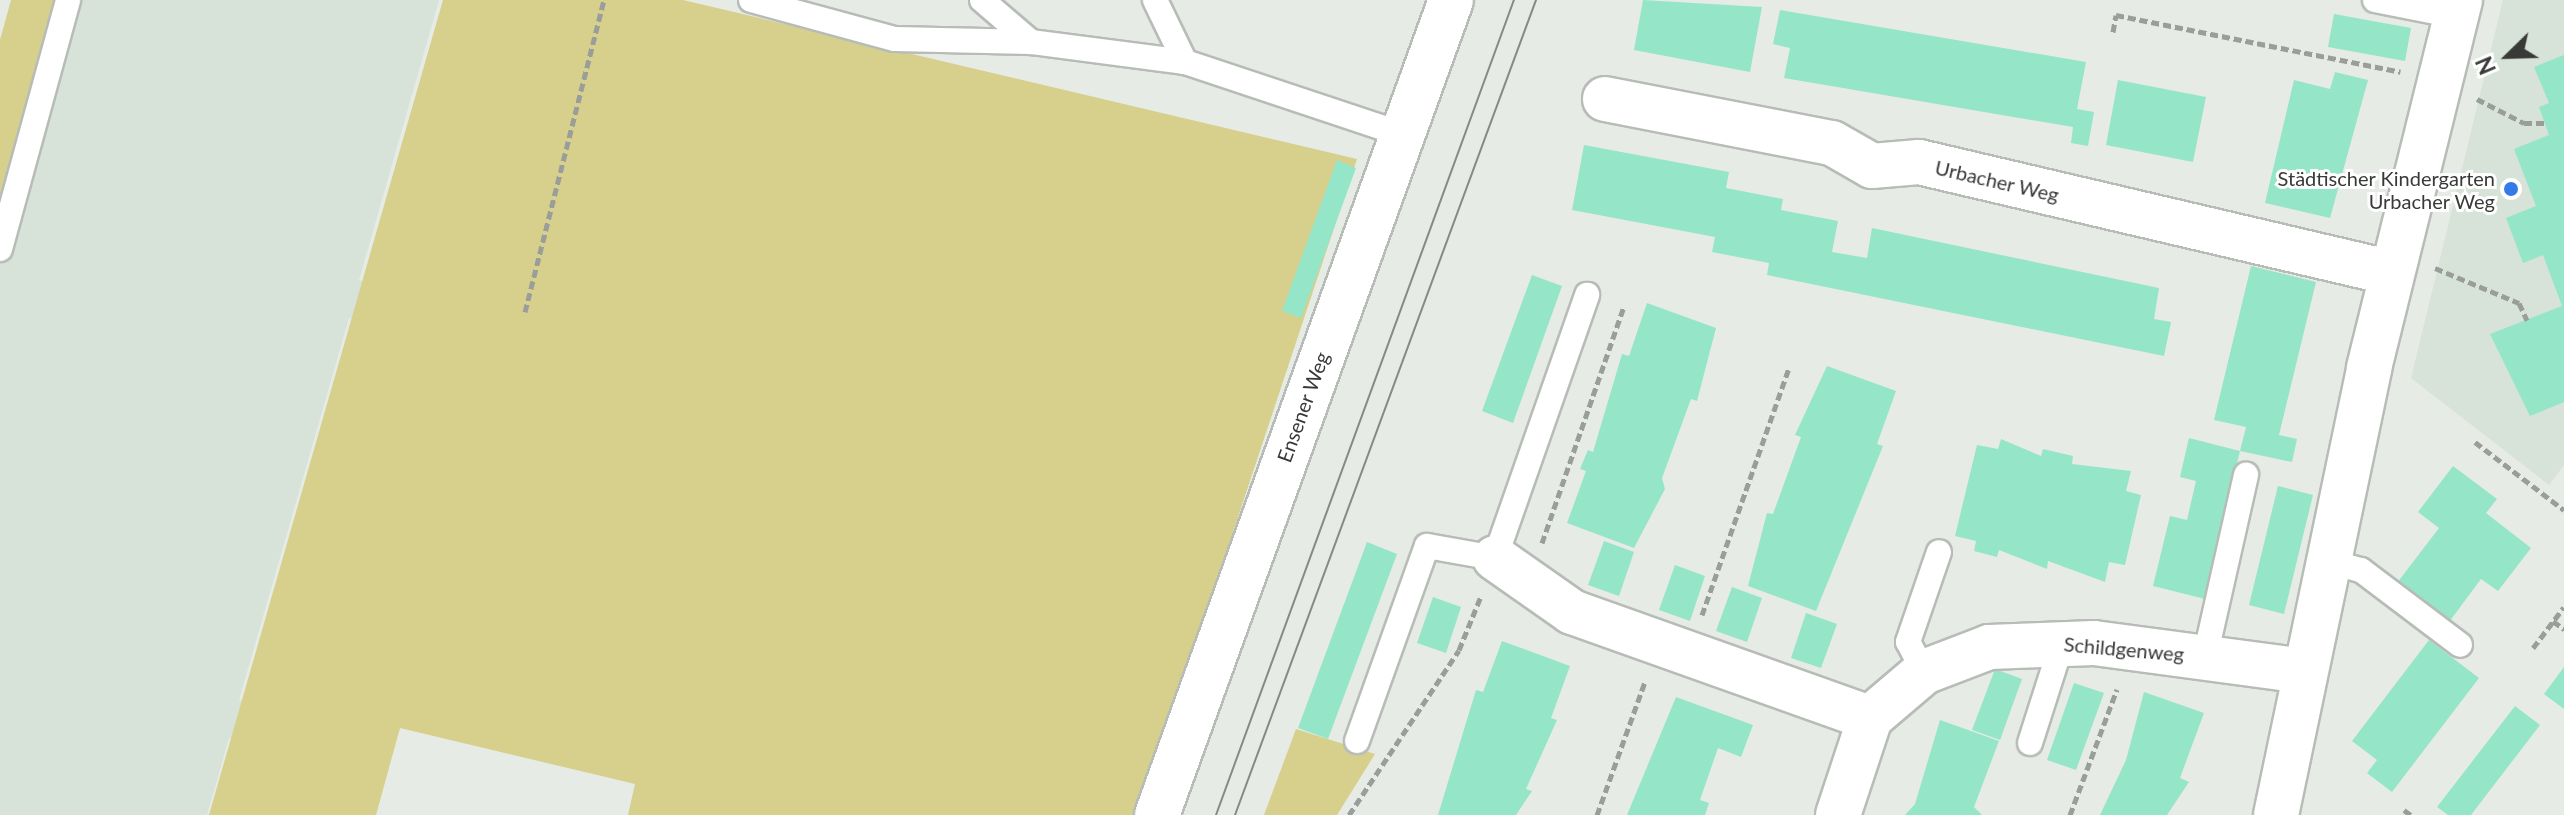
<!DOCTYPE html>
<html>
<head>
<meta charset="utf-8">
<style>
	body { margin:0 }
	#map { position:relative; width:2564px; height:815px; overflow:hidden; background:#e6ebe6; font-family:Lato,sans-serif }
	div>[style] { position:absolute }
	[style*='--x'] { left:calc(var(--x)*1px); top:calc(var(--y)*1px); width:calc(var(--w)*1px); rotate:calc(var(--a)*1deg) }
	.built>* { inset:0; background:#d7e2d8 }
	.green>* { inset:0; background:#d7cf8c }
	.building>* { inset:0; background:#95e5c9 }
	.path>* { height:5px; margin-top:-2.5px; transform-origin:0; background:repeating-linear-gradient(90deg,#9a9e9a 0 8px,transparent 0 12px) }
	.roads { filter:drop-shadow(2px 0 #b7bcb7) drop-shadow(-2px 0 #b7bcb7) drop-shadow(0 2px #b7bcb7) drop-shadow(0 -2px #b7bcb7) }
	.lane>* { height:24px; margin:-12px; padding:0 12px; transform-origin:12px; border-radius:12px; background:#fff }
	.street>* { height:44px; margin:-22px; padding:0 22px; transform-origin:22px; border-radius:22px; background:#fff }
	.tram>* { height:2px; margin:-1px; padding:0 1px; transform-origin:1px; border-radius:1px; background:#868986 }
	.dots>* { width:22px; height:22px; translate:-50% -50%; box-sizing:border-box; border:4px solid #fff; border-radius:50% }
	span { translate:-50% -50%; white-space:nowrap; text-align:center; line-height:1.15; -webkit-text-stroke:6px #fff; paint-order:stroke }
	.poi-label { font-size:20px; color:#383a38 }
	.right { translate:-100% -50%; text-align:right }
	.street-label { font-size:20px; color:#383a38 }
	.north { position:absolute; left:2468px; top:16px; width:80px; height:80px; -webkit-text-stroke:6px #fff; paint-order:stroke; rotate:247deg; font-size:22px; font-weight:700; line-height:32px; text-align:center; color:#383a38 }
	.north::after { content:''; display:block; margin:auto; width:28px; height:36px; background:#383a38; clip-path:polygon(50% 0,100% 100%,50% 72%,0 100%) }
</style>
</head>
<body>
<div id="map">
	<div class="built">
		<div style="clip-path:polygon(56px 0,439px 0,359px 280px,376px 285px,365px 323px,349px 318px,239px 700px,255px 705px,244px 741px,229px 738px,207px 815px,0 815px,0 203px)"></div>
		<div style="clip-path:polygon(2503px 0,2564px 0,2564px 465px,2549px 485px,2411px 378px)"></div>
	</div>
	<div class="green">
		<div style="clip-path:polygon(11px 0,56px 0,0 203px,0 40px)"></div>
		<div style="clip-path:polygon(443px 0,683px 0,1357px 159px,1139px 815px,628px 815px,635px 784px,400px 728px,376px 815px,209px 815px)"></div>
		<div style="clip-path:polygon(1296px 729px,1375px 754px,1337px 815px,1264px 815px)"></div>
	</div>
	<div class="building">
		<div style="clip-path:polygon(1643px 0,1762px 7px,1750px 72px,1634px 50px)"></div>
		<div style="clip-path:polygon(1780px 10px,2086px 62px,2077px 109px,2094px 112px,2088px 146px,2071px 143px,2073px 127px,1784px 78px,1790px 48px,1773px 44px)"></div>
		<div style="clip-path:polygon(2334px 14px,2411px 28px,2405px 61px,2328px 47px)"></div>
		<div style="clip-path:polygon(2564px 55px,2564px 402px,2530px 416px,2490px 334px,2562px 306px,2543px 255px,2523px 263px,2506px 218px,2536px 206px,2514px 149px,2549px 135px,2539px 107px,2549px 103px,2534px 67px)"></div>
		<div style="clip-path:polygon(2335px 72px,2368px 80px,2330px 218px,2265px 203px,2294px 80px,2330px 89px)"></div>
		<div style="clip-path:polygon(2118px 80px,2206px 97px,2193px 162px,2106px 145px)"></div>
		<div style="clip-path:polygon(1584px 145px,1729px 172px,1726px 188px,1783px 199px,1781px 210px,1838px 221px,1832px 252px,1867px 258px,1872px 228px,2159px 288px,2154px 319px,2171px 322px,2164px 356px,1767px 275px,1769px 263px,1712px 252px,1715px 237px,1572px 210px)"></div>
		<div style="clip-path:polygon(1337px 160px,1356px 168px,1301px 318px,1282px 311px)"></div>
		<div style="clip-path:polygon(2251px 266px,2316px 282px,2279px 435px,2297px 439px,2292px 462px,2240px 451px,2205px 599px,2153px 586px,2170px 516px,2187px 520px,2196px 481px,2180px 477px,2189px 438px,2240px 451px,2246px 427px,2214px 420px)"></div>
		<div style="clip-path:polygon(1532px 275px,1562px 286px,1513px 423px,1482px 411px)"></div>
		<div style="clip-path:polygon(1647px 303px,1716px 328px,1697px 401px,1691px 399px,1662px 478px,1665px 489px,1634px 548px,1567px 523px,1586px 471px,1580px 469px,1588px 450px,1593px 452px,1622px 354px,1629px 356px)"></div>
		<div style="clip-path:polygon(1827px 366px,1896px 391px,1877px 444px,1883px 446px,1816px 611px,1748px 586px,1767px 513px,1773px 514px,1801px 437px,1795px 435px)"></div>
		<div style="clip-path:polygon(2001px 439px,2041px 456px,2043px 449px,2073px 456px,2072px 464px,2131px 471px,2126px 491px,2141px 495px,2125px 565px,2109px 562px,2105px 582px,2048px 561px,2047px 569px,1999px 550px,1997px 557px,1974px 551px,1976px 541px,1955px 536px,1977px 445px,1998px 449px)"></div>
		<div style="clip-path:polygon(2453px 466px,2497px 499px,2486px 513px,2531px 548px,2498px 591px,2481px 579px,2449px 622px,2397px 583px,2439px 528px,2418px 512px)"></div>
		<div style="clip-path:polygon(2278px 486px,2313px 495px,2284px 614px,2249px 605px)"></div>
		<div style="clip-path:polygon(1604px 541px,1634px 552px,1619px 596px,1588px 585px)"></div>
		<div style="clip-path:polygon(1367px 542px,1397px 554px,1328px 739px,1298px 728px)"></div>
		<div style="clip-path:polygon(1675px 565px,1705px 576px,1690px 621px,1659px 610px)"></div>
		<div style="clip-path:polygon(1732px 587px,1762px 598px,1747px 642px,1716px 631px)"></div>
		<div style="clip-path:polygon(1433px 597px,1461px 607px,1446px 653px,1417px 643px)"></div>
		<div style="clip-path:polygon(1806px 613px,1837px 624px,1821px 668px,1791px 658px)"></div>
		<div style="clip-path:polygon(2429px 640px,2479px 678px,2392px 792px,2367px 773px,2377px 760px,2352px 741px)"></div>
		<div style="clip-path:polygon(1502px 641px,1570px 666px,1551px 718px,1557px 720px,1526px 789px,1532px 791px,1516px 815px,1438px 815px,1476px 690px,1483px 692px)"></div>
		<div style="clip-path:polygon(2564px 667px,2564px 709px,2544px 694px)"></div>
		<div style="clip-path:polygon(1995px 669px,2022px 679px,2000px 740px,1972px 730px)"></div>
		<div style="clip-path:polygon(2074px 683px,2104px 693px,2076px 770px,2047px 760px)"></div>
		<div style="clip-path:polygon(2144px 692px,2204px 713px,2180px 778px,2189px 782px,2167px 815px,2100px 815px,2126px 760px)"></div>
		<div style="clip-path:polygon(1676px 697px,1753px 725px,1741px 757px,1718px 748px,1700px 800px,1709px 803px,1705px 815px,1627px 815px)"></div>
		<div style="clip-path:polygon(2515px 706px,2540px 725px,2471px 815px,2448px 815px,2437px 807px)"></div>
		<div style="clip-path:polygon(1940px 720px,1999px 741px,1974px 807px,1982px 815px,1905px 815px,1915px 804px)"></div>
	</div>
	<div class="path">
		<div style="--x:2113;--y:32;--w:17;--a:-80"></div>
		<div style="--x:2116;--y:15;--w:290;--a:11.3"></div>
		<div style="--x:2477;--y:99;--w:53;--a:27.1"></div>
		<div style="--x:2524;--y:123;--w:21;--a:0"></div>
		<div style="--x:2435;--y:268;--w:91;--a:22.6"></div>
		<div style="--x:2519;--y:303;--w:19;--a:65"></div>
		<div style="--x:525;--y:312;--w:322;--a:-75.8"></div>
		<div style="--x:2475;--y:442;--w:112;--a:37.4"></div>
		<div style="--x:1542;--y:543;--w:251;--a:-70.9"></div>
		<div style="--x:1702;--y:615;--w:262;--a:-70.6"></div>
		<div style="--x:2553;--y:621;--w:14;--a:36"></div>
		<div style="--x:2533;--y:648;--w:51;--a:-52.9"></div>
		<div style="--x:2404;--y:810;--w:9;--a:36"></div>
		<div style="--x:1349;--y:815;--w:198;--a:-56.3"></div>
		<div style="--x:1459;--y:650;--w:58;--a:-67.8"></div>
		<div style="--x:1597;--y:815;--w:141;--a:-70.2"></div>
		<div style="--x:2070;--y:815;--w:134;--a:-69.5"></div>
	</div>
	<div class="roads">
		<div class="lane">
			<div style="--x:751;--y:0;--w:149;--a:15.2"></div>
			<div style="--x:895;--y:39;--w:136;--a:1.3"></div>
			<div style="--x:982;--y:0;--w:65;--a:40.6"></div>
			<div style="--x:1031;--y:42;--w:155;--a:7.4"></div>
			<div style="--x:1185;--y:62;--w:228;--a:18.4"></div>
			<div style="--x:1155;--y:0;--w:69;--a:64.2"></div>
			<div style="--x:2375;--y:0;--w:83;--a:11.2"></div>
			<div style="--x:0;--y:249;--w:258;--a:-74.7"></div>
			<div style="--x:2327;--y:561;--w:35;--a:15"></div>
			<div style="--x:2361;--y:570;--w:124;--a:37.1"></div>
			<div style="--x:2205;--y:657;--w:187;--a:-77.3"></div>
			<div style="--x:1924;--y:672;--w:34;--a:-118"></div>
			<div style="--x:1908;--y:642;--w:95;--a:-71"></div>
			<div style="--x:1357;--y:741;--w:207;--a:-70.3"></div>
			<div style="--x:1427;--y:546;--w:69;--a:10"></div>
			<div style="--x:1495;--y:558;--w:279;--a:-70.7"></div>
			<div style="--x:2030;--y:743;--w:105;--a:-72.3"></div>
		</div>
		<div class="street">
			<div style="--x:1605;--y:99;--w:231;--a:11"></div>
			<div style="--x:1832;--y:143;--w:46;--a:29.9"></div>
			<div style="--x:1872;--y:166;--w:47;--a:-4.9"></div>
			<div style="--x:1919;--y:162;--w:486;--a:13.2"></div>
			<div style="--x:1495;--y:558;--w:94;--a:35"></div>
			<div style="--x:1572;--y:612;--w:316;--a:19.6"></div>
			<div style="--x:1157;--y:815;--w:866;--a:-70.16"></div>
			<div style="--x:1838;--y:815;--w:102;--a:-71.7"></div>
			<div style="--x:1870;--y:718;--w:71;--a:-40.4"></div>
			<div style="--x:1924;--y:672;--w:70;--a:-21"></div>
			<div style="--x:1989;--y:647;--w:105;--a:-2.2"></div>
			<div style="--x:2094;--y:643;--w:211;--a:7.6"></div>
			<div style="--x:2276;--y:815;--w:457;--a:-78.2"></div>
			<div style="--x:2369;--y:368;--w:379;--a:-76.1"></div>
		</div>
	</div>
	<div class="tram">
		<div style="--x:1216;--y:815;--w:868;--a:-69.92"></div>
		<div style="--x:1235;--y:815;--w:869;--a:-69.73"></div>
	</div>
	<div class="dots">
		<div style="left:2511px;top:189px;background:#357be8"></div>
	</div>
	<div class="poi-label">
		<span class="right" style="left:2495px;top:190px">Städtischer Kindergarten<br>Urbacher Weg</span>
	</div>
	<div class="street-label">
		<span style="left:1997px;top:181px;rotate:13deg">Urbacher Weg</span>
		<span style="left:1303px;top:407px;rotate:-70deg">Ensener Weg</span>
		<span style="left:2124px;top:649px;rotate:5deg">Schildgenweg</span>
	</div>
	<div class="north">N</div>
</div>
</body>
</html>
